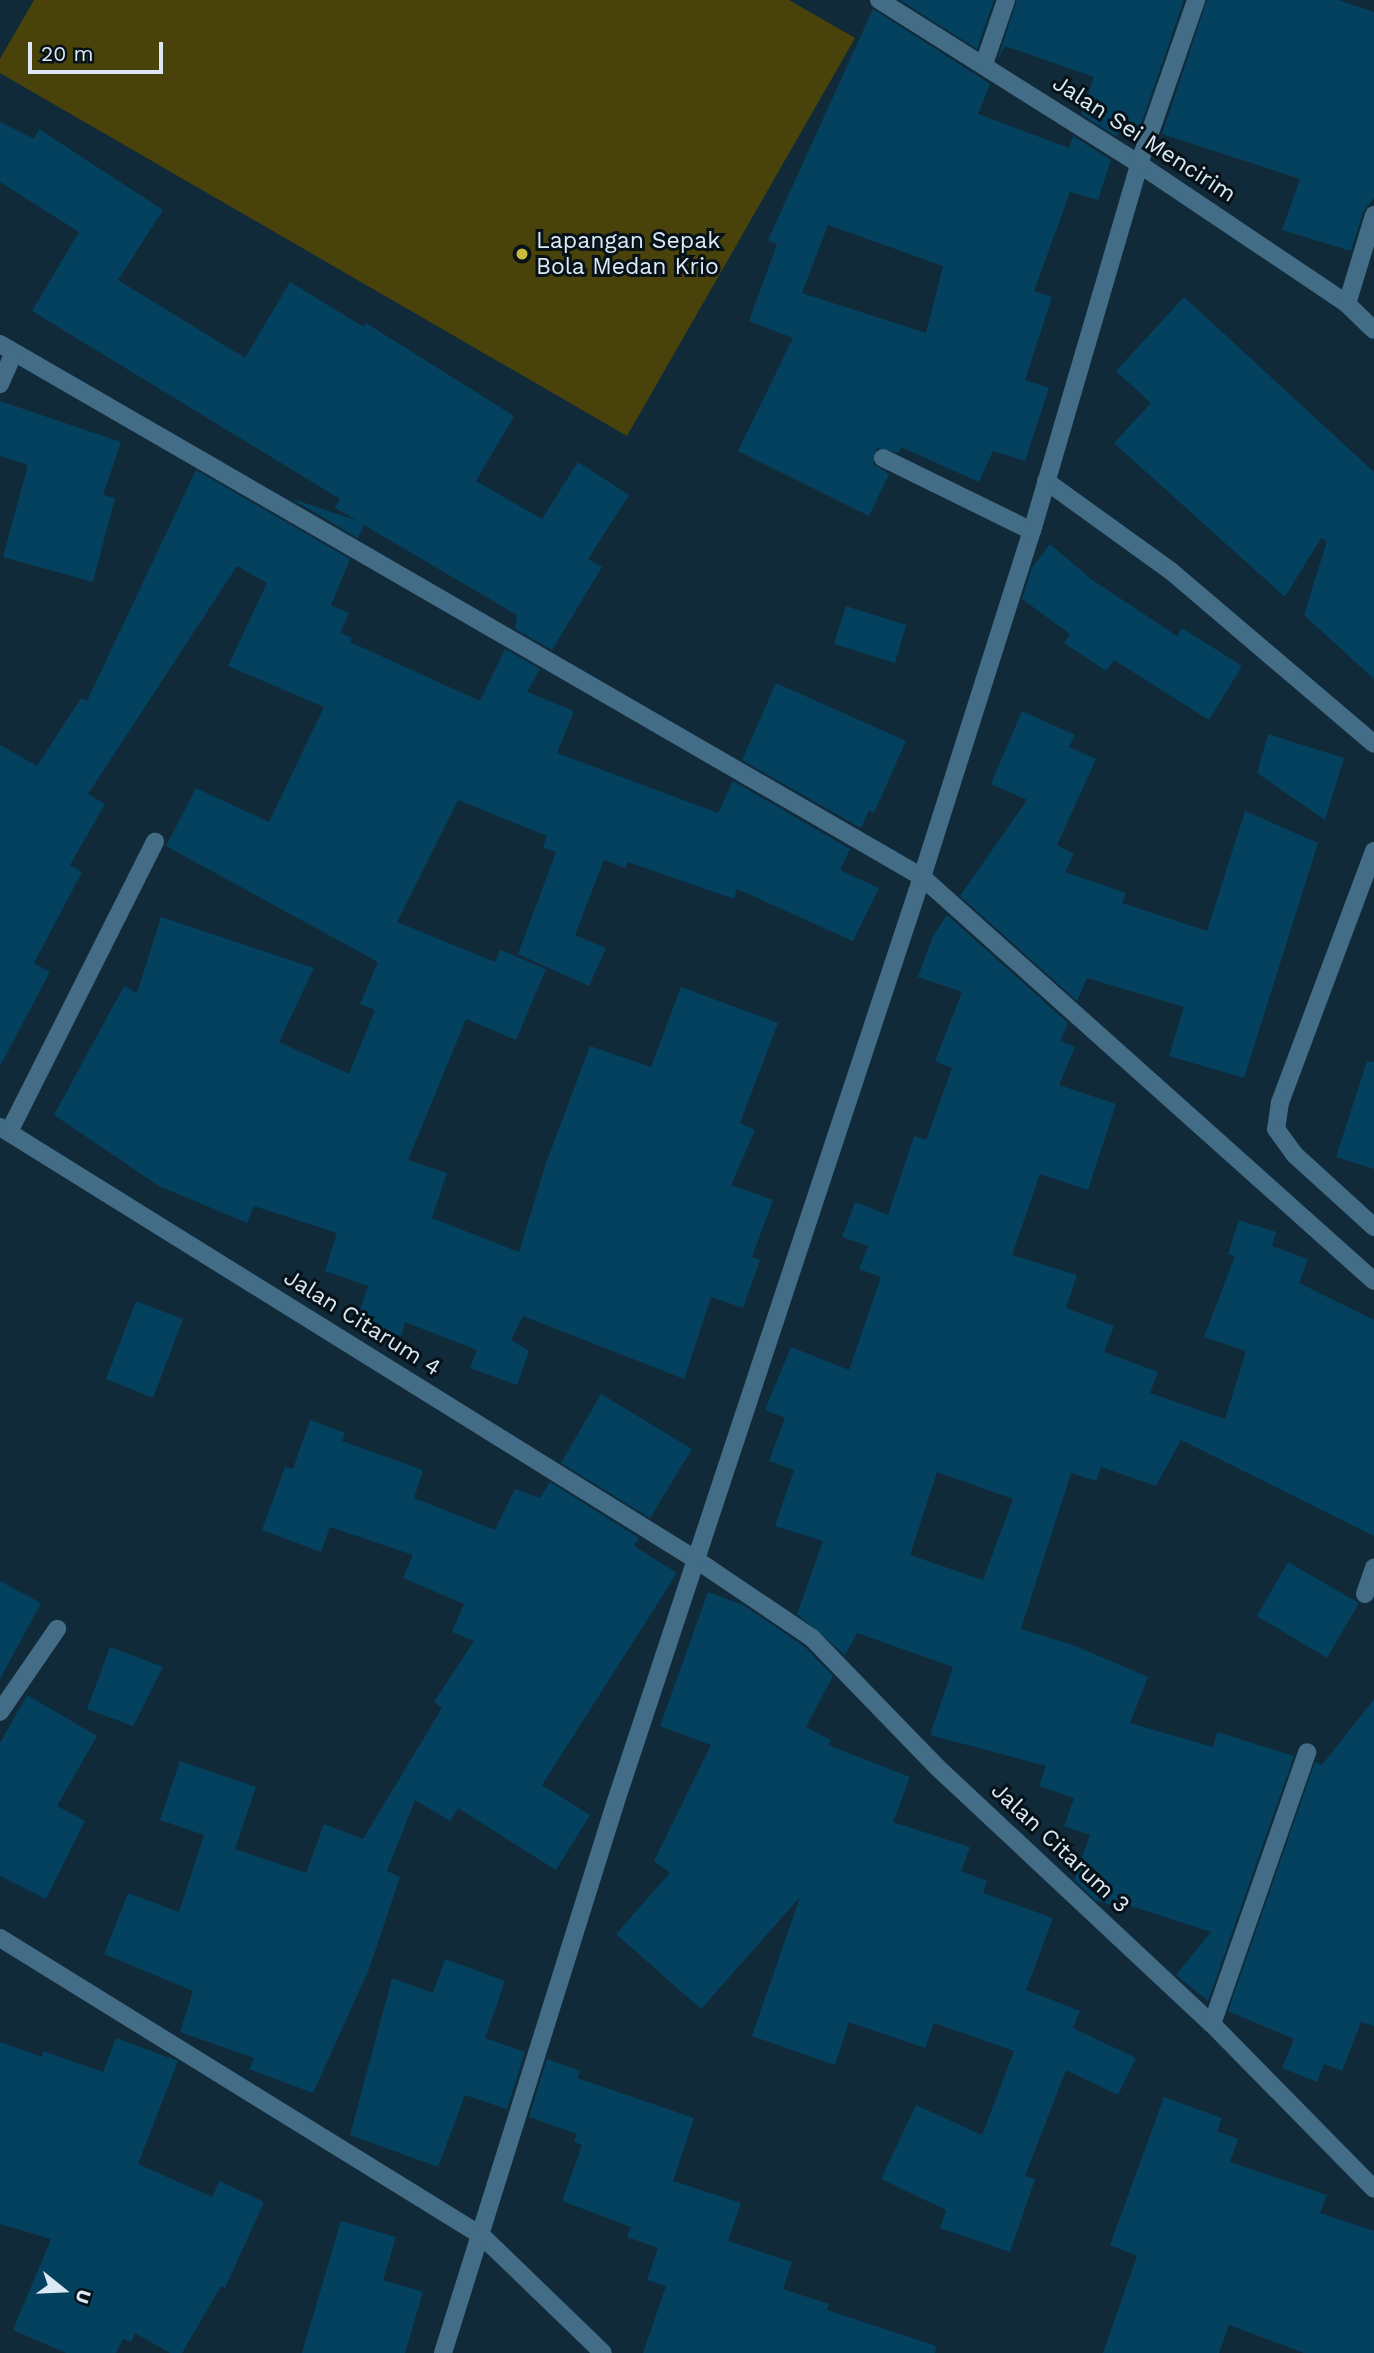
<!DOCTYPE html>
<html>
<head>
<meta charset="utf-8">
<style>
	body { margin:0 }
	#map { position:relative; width:1374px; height:2353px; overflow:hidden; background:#112a39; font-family:"Work Sans",sans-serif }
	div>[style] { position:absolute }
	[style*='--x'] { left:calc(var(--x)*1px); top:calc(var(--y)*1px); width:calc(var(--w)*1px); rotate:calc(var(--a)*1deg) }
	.green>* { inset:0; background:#49430b }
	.building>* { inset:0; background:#03415e }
	.minor>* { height:18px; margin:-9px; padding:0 9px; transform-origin:9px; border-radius:9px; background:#436c86 }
	.dots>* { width:19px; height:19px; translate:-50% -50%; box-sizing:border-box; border:4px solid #071118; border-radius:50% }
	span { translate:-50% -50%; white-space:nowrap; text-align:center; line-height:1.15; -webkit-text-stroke:6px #071118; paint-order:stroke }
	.street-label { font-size:23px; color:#dae9f3 }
	.poi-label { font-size:23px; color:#dae9f3 }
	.left { translate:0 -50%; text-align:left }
	.north { position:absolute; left:28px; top:2255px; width:70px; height:70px; -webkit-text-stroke:5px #071118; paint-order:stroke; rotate:108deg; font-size:19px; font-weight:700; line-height:28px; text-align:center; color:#dae9f3 }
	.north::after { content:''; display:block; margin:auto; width:24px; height:32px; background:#dae9f3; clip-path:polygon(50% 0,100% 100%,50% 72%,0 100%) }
	.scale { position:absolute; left:28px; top:42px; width:135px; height:32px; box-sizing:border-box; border:4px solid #dae9f3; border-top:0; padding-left:9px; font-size:21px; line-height:24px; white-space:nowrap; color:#dae9f3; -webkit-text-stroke:5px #071118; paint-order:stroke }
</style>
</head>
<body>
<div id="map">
	<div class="green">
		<div style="clip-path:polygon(34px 0,789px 0,855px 38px,627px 436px,0 73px,0 59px)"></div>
	</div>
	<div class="building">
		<div style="clip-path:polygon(900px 0,994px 0,977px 49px)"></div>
		<div style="clip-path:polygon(1017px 0,1184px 0,1140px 127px,1122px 121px,1117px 137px,1081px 114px,1094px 77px,1005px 46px,997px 61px)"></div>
		<div style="clip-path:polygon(1207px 0,1338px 0,1374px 12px,1374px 198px,1363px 212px,1351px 251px,1282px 230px,1300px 179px,1162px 134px)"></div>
		<div style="clip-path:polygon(evenodd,873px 9px,990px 84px,978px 114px,1069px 148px,1073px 136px,1111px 160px,1098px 200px,1070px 192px,1034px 291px,1052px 297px,1025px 380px,1049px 388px,1025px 461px,993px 451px,979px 482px,901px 447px,899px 453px,877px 448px,873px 464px,889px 474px,869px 516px,738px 451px,793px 338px,749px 321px,777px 244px,768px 240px,873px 9px,828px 225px,943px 266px,926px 333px,802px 293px,828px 225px)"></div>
		<div style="clip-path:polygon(0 122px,34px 139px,39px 129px,163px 210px,118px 280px,245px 358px,290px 282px,364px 327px,366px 323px,514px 416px,476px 481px,542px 519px,578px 462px,629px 495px,588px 559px,602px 567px,552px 650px,515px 629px,517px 615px,364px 525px,358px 538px,290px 498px,358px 521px,335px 508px,340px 499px,32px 311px,79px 232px,0 182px)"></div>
		<div style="clip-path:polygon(1184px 297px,1374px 472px,1374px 679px,1304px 615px,1327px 541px,1321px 538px,1285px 597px,1114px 443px,1151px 403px,1116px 371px)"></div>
		<div style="clip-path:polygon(0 401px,121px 442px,103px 495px,115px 498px,93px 582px,3px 557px,28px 465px,0 456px)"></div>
		<div style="clip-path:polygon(196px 470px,350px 559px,331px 605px,349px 613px,340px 633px,352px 638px,350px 642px,480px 701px,505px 649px,540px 669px,527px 692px,574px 711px,557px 753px,718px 813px,733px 781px,850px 849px,840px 870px,879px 888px,853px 941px,737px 889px,734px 899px,628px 862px,625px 868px,604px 860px,575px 935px,606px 948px,589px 986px,518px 954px,556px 852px,543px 848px,547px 836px,458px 800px,397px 922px,495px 962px,500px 950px,546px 969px,516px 1040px,466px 1019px,408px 1160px,447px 1173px,432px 1218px,519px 1252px,545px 1166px,590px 1046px,651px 1067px,681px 987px,778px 1023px,740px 1123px,755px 1130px,731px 1185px,773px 1200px,752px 1257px,760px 1260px,743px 1308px,711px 1297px,684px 1379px,523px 1316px,511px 1340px,529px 1351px,517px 1385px,470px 1368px,477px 1350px,405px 1322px,401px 1336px,356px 1321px,368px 1286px,325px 1271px,337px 1233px,254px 1206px,247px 1223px,159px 1186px,54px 1115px,124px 986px,137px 993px,161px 917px,314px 968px,279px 1042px,349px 1074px,375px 1010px,360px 1004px,378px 962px,166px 846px,196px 788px,269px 822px,324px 707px,228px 666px,267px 583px,237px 566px,88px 794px,105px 804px,70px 865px,82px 872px,34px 963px,50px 972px,0 1066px,0 745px,37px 766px,81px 698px,87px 701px)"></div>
		<div style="clip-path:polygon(1050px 544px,1091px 579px,1177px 636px,1182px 628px,1242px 666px,1209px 720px,1114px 660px,1106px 671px,1064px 643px,1070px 634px,1022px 599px,1032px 568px)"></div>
		<div style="clip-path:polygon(846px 606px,906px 625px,895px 663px,834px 644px)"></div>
		<div style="clip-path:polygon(776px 683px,906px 741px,874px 813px,869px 810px,861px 828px,742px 760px)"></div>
		<div style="clip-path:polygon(1022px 711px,1075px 735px,1069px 747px,1096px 759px,1057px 845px,1074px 854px,1065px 872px,1126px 893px,1122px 903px,1207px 931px,1245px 811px,1318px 843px,1244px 1078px,1169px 1056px,1184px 1007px,1087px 978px,1077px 1001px,960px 896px,1027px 800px,991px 784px)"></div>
		<div style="clip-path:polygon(1268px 734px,1344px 758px,1325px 820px,1257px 773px)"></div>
		<div style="clip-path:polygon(evenodd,947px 915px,1068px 1023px,1060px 1041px,1075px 1047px,1059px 1085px,1116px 1104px,1088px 1190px,1040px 1174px,1012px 1255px,1077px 1275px,1066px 1308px,1114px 1326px,1104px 1352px,1158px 1372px,1150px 1393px,1225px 1419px,1246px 1351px,1204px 1337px,1235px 1256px,1228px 1254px,1239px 1220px,1276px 1232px,1272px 1246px,1308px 1259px,1299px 1283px,1374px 1320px,1374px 1536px,1181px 1440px,1156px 1486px,1101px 1467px,1096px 1481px,1071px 1473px,1021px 1629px,1073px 1645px,1148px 1677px,1130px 1723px,1213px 1747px,1217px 1732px,1294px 1756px,1208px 2001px,1176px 1975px,1211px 1932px,1122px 1903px,1120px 1908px,1095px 1900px,1074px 1880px,1090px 1835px,1064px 1826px,1074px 1798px,1039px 1786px,1046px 1766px,930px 1735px,953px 1667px,857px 1633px,845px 1655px,797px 1614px,823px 1541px,775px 1526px,794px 1470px,769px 1461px,785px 1418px,765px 1410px,791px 1347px,849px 1370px,881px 1277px,859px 1269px,868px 1246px,842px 1237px,855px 1202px,888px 1215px,914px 1136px,926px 1140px,952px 1068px,935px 1061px,962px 992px,918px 977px,933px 936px,947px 915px,937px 1472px,1013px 1499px,983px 1580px,910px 1555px,937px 1472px)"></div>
		<div style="clip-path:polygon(1367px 1061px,1374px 1062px,1374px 1169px,1336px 1157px)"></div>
		<div style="clip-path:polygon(136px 1301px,183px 1319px,153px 1398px,106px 1379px)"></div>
		<div style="clip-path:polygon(601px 1394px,692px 1449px,650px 1518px,561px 1463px)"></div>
		<div style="clip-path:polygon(310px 1420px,345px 1433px,342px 1441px,423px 1470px,414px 1498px,495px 1530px,515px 1489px,540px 1498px,550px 1482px,639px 1538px,634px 1546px,677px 1573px,542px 1785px,590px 1815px,556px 1870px,458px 1808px,450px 1821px,415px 1800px,387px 1871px,400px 1877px,369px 1969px,313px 2093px,249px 2069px,254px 2058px,180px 2032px,193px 1991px,104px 1954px,128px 1893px,179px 1912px,204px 1835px,160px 1820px,180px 1761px,256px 1787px,235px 1849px,306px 1873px,324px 1824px,363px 1839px,442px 1708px,434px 1702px,474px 1641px,452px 1632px,464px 1604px,403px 1578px,413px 1555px,330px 1527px,321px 1552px,262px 1530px,285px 1467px,293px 1469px)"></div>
		<div style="clip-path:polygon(1288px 1562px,1359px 1603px,1327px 1658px,1257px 1616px)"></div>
		<div style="clip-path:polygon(0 1581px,41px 1603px,0 1679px)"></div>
		<div style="clip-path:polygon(708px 1592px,743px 1605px,805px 1647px,833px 1676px,806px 1727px,831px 1740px,828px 1745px,910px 1777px,893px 1822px,970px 1847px,961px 1871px,987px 1881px,983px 1893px,1053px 1918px,1026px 1990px,1080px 2011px,1073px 2028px,1136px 2058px,1118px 2095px,1066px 2070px,1025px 2176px,1035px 2179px,1010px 2252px,940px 2228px,946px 2210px,881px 2179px,916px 2105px,982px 2135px,1014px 2051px,934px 2023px,925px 2048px,849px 2022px,835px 2065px,752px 2036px,800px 1897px,701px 2009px,616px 1934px,670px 1873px,654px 1861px,711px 1745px,660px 1726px)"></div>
		<div style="clip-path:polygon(110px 1647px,163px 1667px,133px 1726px,87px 1709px)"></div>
		<div style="clip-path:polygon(27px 1695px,97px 1736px,57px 1806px,85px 1821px,46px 1899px,0 1876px,0 1743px)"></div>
		<div style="clip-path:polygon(1374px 1699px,1374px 2026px,1361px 2022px,1342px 2071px,1324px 2064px,1317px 2082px,1282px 2068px,1294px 2039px,1228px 2011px,1315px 1762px,1322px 1765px)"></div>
		<div style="clip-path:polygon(445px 1959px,505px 1981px,485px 2038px,525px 2052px,507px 2109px,465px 2095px,438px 2167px,350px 2135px,392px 1978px,433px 1993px)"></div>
		<div style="clip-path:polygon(116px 2038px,178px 2061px,138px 2164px,212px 2197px,220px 2181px,264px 2202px,225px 2288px,221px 2286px,182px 2353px,170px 2353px,135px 2333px,131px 2342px,123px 2339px,116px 2353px,66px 2353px,13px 2330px,51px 2239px,0 2224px,0 2042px,42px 2057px,43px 2051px,103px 2072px)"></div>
		<div style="clip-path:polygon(547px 2059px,580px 2071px,577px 2078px,694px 2118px,673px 2181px,741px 2203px,728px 2241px,792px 2262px,783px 2289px,829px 2304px,827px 2310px,936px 2346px,935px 2353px,643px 2353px,666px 2286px,647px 2280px,658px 2248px,627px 2237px,631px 2227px,562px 2201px,582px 2145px,574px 2142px,577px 2134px,529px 2117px)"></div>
		<div style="clip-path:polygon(1164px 2097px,1222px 2118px,1217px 2131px,1238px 2139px,1230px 2162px,1327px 2195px,1320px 2213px,1374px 2231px,1374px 2353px,1304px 2353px,1229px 2325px,1219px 2353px,1103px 2353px,1137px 2256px,1110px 2245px)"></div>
		<div style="clip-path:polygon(341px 2221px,396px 2237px,383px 2280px,423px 2292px,405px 2353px,302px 2353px)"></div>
	</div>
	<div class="minor">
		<div style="--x:879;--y:0;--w:307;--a:32.2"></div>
		<div style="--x:1139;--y:164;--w:251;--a:33.9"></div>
		<div style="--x:1347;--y:304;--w:37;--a:44"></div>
		<div style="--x:984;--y:64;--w:68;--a:-71"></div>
		<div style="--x:1347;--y:304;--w:93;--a:-73.1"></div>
		<div style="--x:0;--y:344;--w:1065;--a:30.03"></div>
		<div style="--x:922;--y:877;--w:606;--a:41.79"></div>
		<div style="--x:0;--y:384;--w:34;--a:-66"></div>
		<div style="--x:883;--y:458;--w:166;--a:26.1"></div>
		<div style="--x:1046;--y:481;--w:155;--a:35.8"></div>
		<div style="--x:1172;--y:572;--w:265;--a:40.4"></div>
		<div style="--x:1374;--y:851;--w:268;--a:110.5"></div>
		<div style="--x:1280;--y:1102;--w:27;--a:98"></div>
		<div style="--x:1276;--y:1129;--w:32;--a:54"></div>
		<div style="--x:1295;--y:1155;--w:107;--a:42.3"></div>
		<div style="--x:0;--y:1127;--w:822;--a:31.87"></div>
		<div style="--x:698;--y:1561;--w:138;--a:34"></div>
		<div style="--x:812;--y:1638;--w:180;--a:45.9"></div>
		<div style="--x:937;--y:1767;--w:376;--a:43.1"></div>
		<div style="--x:1212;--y:2024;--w:231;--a:45.5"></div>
		<div style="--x:9;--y:1132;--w:325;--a:-63.3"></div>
		<div style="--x:1365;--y:1594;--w:28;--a:-71"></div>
		<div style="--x:0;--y:1712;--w:101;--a:-55.5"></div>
		<div style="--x:0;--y:1938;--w:567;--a:31.73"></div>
		<div style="--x:482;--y:2236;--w:168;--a:44"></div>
		<div style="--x:1212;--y:2024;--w:288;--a:-70.7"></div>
		<div style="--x:443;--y:2353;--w:575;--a:-72.6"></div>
		<div style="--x:615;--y:1804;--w:977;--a:-71.68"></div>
		<div style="--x:922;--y:877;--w:363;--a:-72.4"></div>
		<div style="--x:1032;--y:531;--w:382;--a:-73.7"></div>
		<div style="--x:1139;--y:164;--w:174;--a:-70.8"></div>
	</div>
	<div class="dots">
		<div style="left:522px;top:254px;background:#c8bb3b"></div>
	</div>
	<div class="street-label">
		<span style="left:1144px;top:139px;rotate:33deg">Jalan Sei Mencirim</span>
		<span style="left:362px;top:1323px;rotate:32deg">Jalan Citarum 4</span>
		<span style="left:1060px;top:1848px;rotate:43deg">Jalan Citarum 3</span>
	</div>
	<div class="poi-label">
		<span class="left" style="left:536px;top:254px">Lapangan Sepak<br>Bola Medan Krio</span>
	</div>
	<div class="north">U</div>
	<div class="scale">20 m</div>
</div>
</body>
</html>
